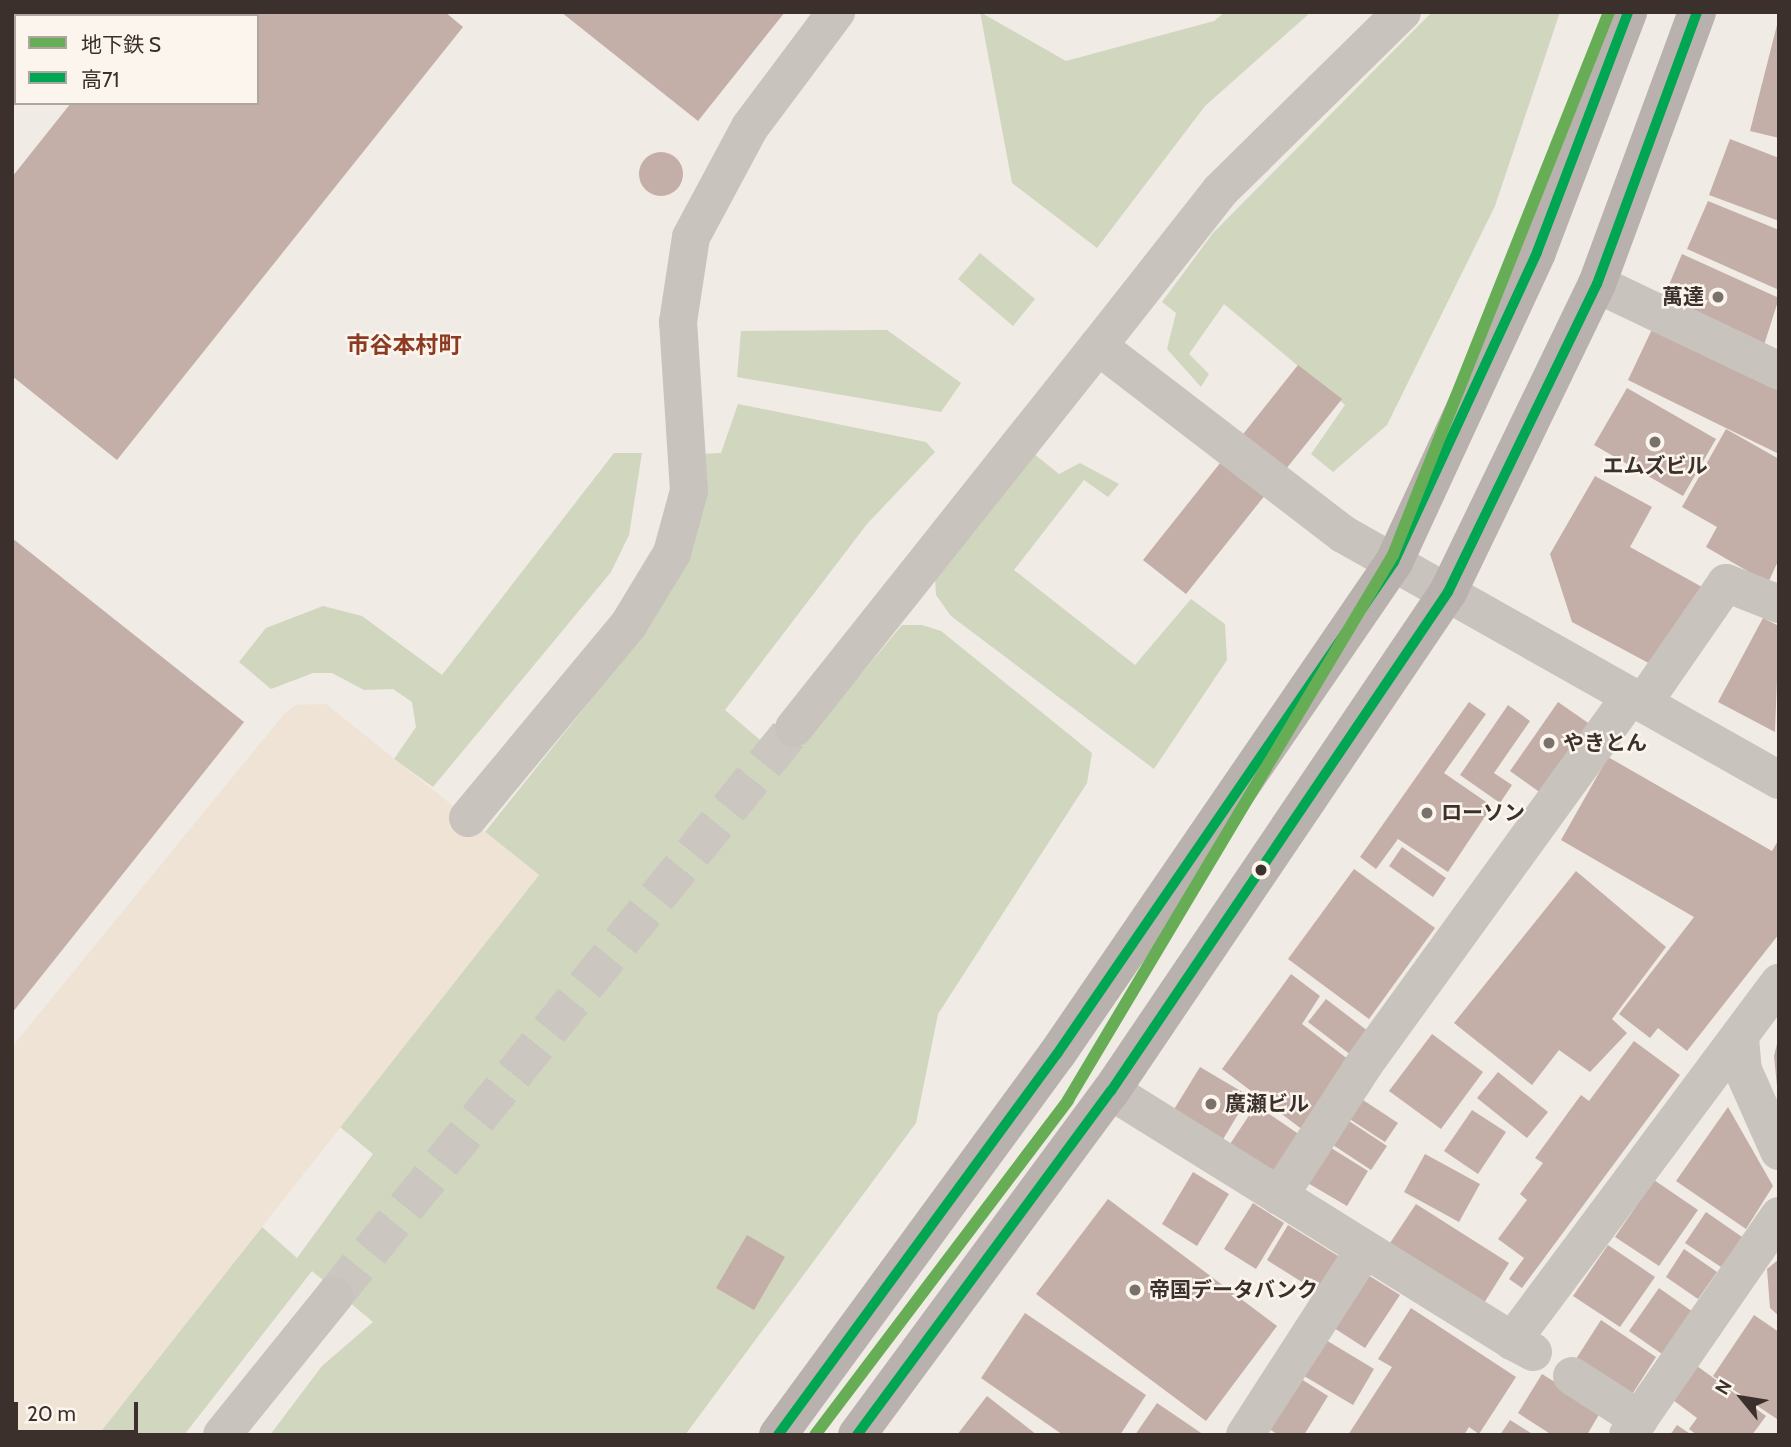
<!DOCTYPE html>
<html>
<head>
<meta charset="utf-8">
<style>
	body { margin:0 }
	#map { position:relative; width:1791px; height:1447px; overflow:hidden; background:#f0ebe5; font-family:Cabin,"Noto Sans JP",sans-serif }
	div>[style] { position:absolute }
	[style*='--x'] { left:calc(var(--x)*1px); top:calc(var(--y)*1px); width:calc(var(--w)*1px); rotate:calc(var(--a)*1deg) }
	.green>* { inset:0; background:#d1d6bf }
	.plaza>* { inset:0; background:#eee3d5 }
	.building>* { inset:0; background:#c3afa7 }
	.round { border-radius:50% }
	.minor-tunnel>* { height:38px; margin-top:-19px; transform-origin:0; background:repeating-linear-gradient(90deg,#ccc6c0 0 38px,transparent 0 57px) }
	.minor>* { height:38px; margin:-19px; padding:0 19px; transform-origin:19px; border-radius:19px; background:#c9c3be }
	.major>* { height:38px; margin:-19px; padding:0 19px; transform-origin:19px; border-radius:19px; background:#b8b1ad }
	.bus-1>* { height:10px; margin:-5px; padding:0 5px; transform-origin:5px; border-radius:5px; background:#00a651 }
	.metro-1>* { height:12px; margin:-6px; padding:0 6px; transform-origin:6px; border-radius:6px; background:#67ad55 }
	.dots>* { width:19px; height:19px; translate:-50% -50%; box-sizing:border-box; border:4px solid #fbf5ee; border-radius:50% }
	span { translate:-50% -50%; white-space:nowrap; text-align:center; line-height:1.15; -webkit-text-stroke:5px #fbf5ee; paint-order:stroke }
	.poi-label { font-size:21px; color:#3b302b; font-weight:700 }
	.right { translate:-100% -50%; text-align:right }
	.left { translate:0 -50%; text-align:left }
	.neighbourhood-label { font-size:23px; color:#8c3b22; font-weight:700 }
	.frame { position:absolute; inset:0; border:14px solid #3b302b; pointer-events:none }
	.legend { position:absolute; left:14px; top:14px; width:245px; height:91px; box-sizing:border-box; background:#fbf5ee; border:2px solid #aea6a0; margin:0; padding:9px 12px; list-style:none; font-size:21px; color:#3b302b }
	.legend li { display:flex; align-items:center; gap:14px; height:35px }
	.legend b { width:35px; border:2px solid #aea6a0 }
	.north { position:absolute; left:1707px; top:1363px; width:70px; height:70px; -webkit-text-stroke:5px #fbf5ee; paint-order:stroke; rotate:300deg; font-size:19px; font-weight:700; line-height:28px; text-align:center; color:#3b302b }
	.north::after { content:''; display:block; margin:auto; width:24px; height:32px; background:#3b302b; clip-path:polygon(50% 0,100% 100%,50% 72%,0 100%) }
	.scale { position:absolute; left:14px; top:1402px; width:124px; height:32px; box-sizing:border-box; border:4px solid #3b302b; border-top:0; padding-left:9px; font-size:21px; line-height:24px; white-space:nowrap; color:#3b302b; -webkit-text-stroke:5px #fbf5ee; paint-order:stroke }
</style>
</head>
<body>
<div id="map">
	<div class="green">
		<div style="clip-path:polygon(980px 12px,1066px 61px,1214px 21px,1225px 12px,1311px 12px,1205px 106px,1097px 248px,1012px 183px)"></div>
		<div style="clip-path:polygon(1432px 12px,1560px 12px,1495px 206px,1387px 425px,1333px 472px,1311px 454px,1345px 405px,1224px 304px,1189px 354px,1209px 374px,1201px 387px,1167px 349px,1176px 313px,1162px 302px,1213px 233px)"></div>
		<div style="clip-path:polygon(980px 253px,1035px 299px,1013px 326px,958px 279px)"></div>
		<div style="clip-path:polygon(887px 330px,961px 383px,941px 412px,737px 377px,741px 331px)"></div>
		<div style="clip-path:polygon(738px 404px,926px 442px,935px 452px,867px 524px,725px 710px,787px 763px,902px 625px,922px 625px,941px 631px,1092px 753px,1087px 783px,938px 1014px,916px 1123px,685px 1435px,270px 1435px,322px 1366px,373px 1322px,312px 1271px,184px 1435px,98px 1435px,262px 1227px,297px 1258px,373px 1154px,340px 1127px,539px 875px,485px 832px,633px 647px,700px 454px,721px 453px)"></div>
		<div style="clip-path:polygon(614px 453px,642px 453px,629px 535px,611px 572px,433px 787px,394px 759px,416px 727px,412px 702px,393px 689px,364px 690px,332px 673px,313px 673px,271px 689px,239px 662px,266px 628px,323px 606px,362px 616px,442px 675px)"></div>
		<div style="clip-path:polygon(1033px 453px,1059px 474px,1080px 463px,1119px 484px,1108px 497px,1084px 480px,1014px 570px,1135px 665px,1191px 599px,1225px 624px,1227px 660px,1154px 769px,951px 616px,936px 595px,935px 578px)"></div>
	</div>
	<div class="plaza">
		<div style="clip-path:polygon(326px 704px,539px 875px,98px 1435px,12px 1435px,12px 1047px,284px 714px,296px 705px)"></div>
	</div>
	<div class="building">
		<div style="clip-path:polygon(143px 12px,445px 12px,463px 27px,117px 460px,12px 376px,12px 177px,71px 103px,257px 103px,257px 16px)"></div>
		<div style="clip-path:polygon(561px 12px,785px 12px,698px 121px)"></div>
		<div style="clip-path:polygon(1778px 21px,1779px 21px,1779px 138px,1750px 131px)"></div>
		<div style="clip-path:polygon(1730px 139px,1779px 158px,1779px 221px,1709px 195px)"></div>
		<div class="round" style="left:639px;top:152px;width:44px;height:44px"></div>
		<div style="clip-path:polygon(1708px 201px,1779px 230px,1779px 290px,1687px 249px)"></div>
		<div style="clip-path:polygon(1682px 254px,1779px 298px,1764px 345px,1663px 299px)"></div>
		<div style="clip-path:polygon(1655px 323px,1779px 384px,1779px 454px,1628px 380px)"></div>
		<div style="clip-path:polygon(1298px 365px,1342px 399px,1186px 594px,1143px 560px)"></div>
		<div style="clip-path:polygon(1627px 388px,1716px 439px,1683px 496px,1594px 445px)"></div>
		<div style="clip-path:polygon(1726px 429px,1779px 459px,1779px 559px,1768px 583px,1706px 547px,1717px 527px,1682px 507px)"></div>
		<div style="clip-path:polygon(1595px 476px,1652px 507px,1630px 547px,1702px 587px,1656px 667px,1572px 622px,1550px 554px)"></div>
		<div style="clip-path:polygon(12px 538px,244px 722px,12px 1013px)"></div>
		<div style="clip-path:polygon(1763px 618px,1779px 626px,1775px 732px,1718px 702px)"></div>
		<div style="clip-path:polygon(1469px 702px,1486px 714px,1444px 773px,1492px 806px,1448px 872px,1398px 839px,1376px 869px,1360px 857px)"></div>
		<div style="clip-path:polygon(1558px 702px,1594px 727px,1545px 796px,1510px 771px)"></div>
		<div style="clip-path:polygon(1508px 705px,1530px 721px,1494px 773px,1512px 785px,1500px 803px,1460px 775px)"></div>
		<div style="clip-path:polygon(1608px 757px,1772px 851px,1779px 839px,1779px 934px,1687px 1051px,1658px 1028px,1650px 1038px,1619px 1014px,1694px 917px,1561px 840px)"></div>
		<div style="clip-path:polygon(1402px 847px,1446px 878px,1433px 897px,1389px 866px)"></div>
		<div style="clip-path:polygon(1354px 869px,1435px 928px,1369px 1019px,1288px 959px)"></div>
		<div style="clip-path:polygon(1576px 871px,1666px 947px,1612px 1019px,1627px 1033px,1590px 1072px,1559px 1050px,1532px 1085px,1454px 1023px)"></div>
		<div style="clip-path:polygon(1291px 974px,1320px 996px,1302px 1024px,1353px 1063px,1303px 1130px,1222px 1069px)"></div>
		<div style="clip-path:polygon(1326px 999px,1373px 1035px,1355px 1058px,1308px 1022px)"></div>
		<div style="clip-path:polygon(1432px 1034px,1483px 1072px,1441px 1129px,1389px 1091px)"></div>
		<div style="clip-path:polygon(1778px 1040px,1779px 1085px,1777px 1086px,1774px 1056px)"></div>
		<div style="clip-path:polygon(1634px 1041px,1680px 1075px,1522px 1288px,1509px 1279px,1524px 1258px,1498px 1239px,1527px 1200px,1520px 1194px,1543px 1163px,1535px 1158px,1581px 1095px,1589px 1101px)"></div>
		<div style="clip-path:polygon(1200px 1067px,1249px 1096px,1222px 1141px,1173px 1111px)"></div>
		<div style="clip-path:polygon(1498px 1072px,1548px 1112px,1527px 1138px,1477px 1098px)"></div>
		<div style="clip-path:polygon(1360px 1098px,1398px 1123px,1385px 1142px,1348px 1118px)"></div>
		<div style="clip-path:polygon(1256px 1105px,1300px 1135px,1274px 1174px,1230px 1144px)"></div>
		<div style="clip-path:polygon(1728px 1107px,1773px 1186px,1746px 1229px,1676px 1181px)"></div>
		<div style="clip-path:polygon(1472px 1110px,1506px 1132px,1478px 1174px,1444px 1151px)"></div>
		<div style="clip-path:polygon(1346px 1119px,1387px 1146px,1371px 1170px,1330px 1143px)"></div>
		<div style="clip-path:polygon(1328px 1146px,1368px 1171px,1347px 1206px,1306px 1182px)"></div>
		<div style="clip-path:polygon(1425px 1154px,1480px 1184px,1459px 1222px,1404px 1192px)"></div>
		<div style="clip-path:polygon(1193px 1172px,1229px 1194px,1197px 1246px,1162px 1224px)"></div>
		<div style="clip-path:polygon(1654px 1180px,1698px 1210px,1659px 1266px,1615px 1237px)"></div>
		<div style="clip-path:polygon(1108px 1199px,1277px 1326px,1206px 1421px,1036px 1294px)"></div>
		<div style="clip-path:polygon(1253px 1203px,1284px 1223px,1256px 1269px,1224px 1249px)"></div>
		<div style="clip-path:polygon(1416px 1204px,1509px 1263px,1484px 1303px,1390px 1243px)"></div>
		<div style="clip-path:polygon(1706px 1212px,1745px 1239px,1724px 1269px,1685px 1243px)"></div>
		<div style="clip-path:polygon(1288px 1225px,1343px 1259px,1321px 1294px,1267px 1260px)"></div>
		<div style="clip-path:polygon(747px 1235px,785px 1257px,754px 1310px,716px 1288px)"></div>
		<div style="clip-path:polygon(1608px 1245px,1655px 1277px,1620px 1327px,1573px 1296px)"></div>
		<div style="clip-path:polygon(1684px 1249px,1717px 1272px,1698px 1299px,1666px 1277px)"></div>
		<div style="clip-path:polygon(1779px 1259px,1779px 1316px,1770px 1308px,1767px 1269px)"></div>
		<div style="clip-path:polygon(1368px 1275px,1400px 1295px,1365px 1348px,1334px 1328px)"></div>
		<div style="clip-path:polygon(1659px 1288px,1693px 1312px,1662px 1354px,1629px 1331px)"></div>
		<div style="clip-path:polygon(1411px 1308px,1516px 1377px,1479px 1434px,1469px 1427px,1464px 1435px,1348px 1435px,1392px 1367px,1378px 1359px)"></div>
		<div style="clip-path:polygon(1025px 1313px,1146px 1395px,1120px 1435px,1063px 1435px,981px 1378px)"></div>
		<div style="clip-path:polygon(1754px 1315px,1779px 1332px,1777px 1419px,1713px 1376px)"></div>
		<div style="clip-path:polygon(1601px 1320px,1656px 1357px,1631px 1396px,1576px 1359px)"></div>
		<div style="clip-path:polygon(1316px 1334px,1374px 1369px,1353px 1405px,1294px 1370px)"></div>
		<div style="clip-path:polygon(1697px 1366px,1766px 1416px,1752px 1435px,1697px 1435px,1689px 1429px,1697px 1418px,1673px 1400px)"></div>
		<div style="clip-path:polygon(1542px 1374px,1601px 1411px,1587px 1435px,1552px 1435px,1518px 1413px)"></div>
		<div style="clip-path:polygon(1298px 1377px,1328px 1396px,1304px 1435px,1279px 1435px,1267px 1428px)"></div>
		<div style="clip-path:polygon(987px 1396px,1037px 1435px,957px 1435px)"></div>
		<div style="clip-path:polygon(1157px 1403px,1204px 1435px,1135px 1435px)"></div>
		<div style="clip-path:polygon(1510px 1420px,1534px 1435px,1500px 1435px)"></div>
		<div style="clip-path:polygon(1677px 1425px,1692px 1435px,1670px 1435px)"></div>
	</div>
	<div class="minor-tunnel">
		<div style="--x:334;--y:1296;--w:731;--a:-51"></div>
	</div>
	<div class="minor">
		<div style="--x:1402;--y:12;--w:255;--a:135.5"></div>
		<div style="--x:1220;--y:191;--w:197;--a:128.2"></div>
		<div style="--x:1098;--y:346;--w:309;--a:37.5"></div>
		<div style="--x:1343;--y:534;--w:501;--a:29.43"></div>
		<div style="--x:43;--y:16;--w:5;--a:-53"></div>
		<div style="--x:12;--y:53;--w:6;--a:-45"></div>
		<div style="--x:1597;--y:284;--w:202;--a:25.5"></div>
		<div style="--x:1643;--y:703;--w:146;--a:-55.3"></div>
		<div style="--x:1726;--y:583;--w:57;--a:21.6"></div>
		<div style="--x:794;--y:728;--w:488;--a:-51.5"></div>
		<div style="--x:468;--y:818;--w:252;--a:-50.3"></div>
		<div style="--x:629;--y:624;--w:83;--a:-58.8"></div>
		<div style="--x:672;--y:553;--w:64;--a:-74.7"></div>
		<div style="--x:689;--y:491;--w:169;--a:-93.7"></div>
		<div style="--x:678;--y:322;--w:86;--a:-81.3"></div>
		<div style="--x:691;--y:237;--w:125;--a:-61.8"></div>
		<div style="--x:750;--y:127;--w:144;--a:-53.2"></div>
		<div style="--x:1740;--y:1038;--w:32;--a:85"></div>
		<div style="--x:1743;--y:1070;--w:89;--a:66"></div>
		<div style="--x:1111;--y:1091;--w:473;--a:31.9"></div>
		<div style="--x:1279;--y:1196;--w:158;--a:-57.1"></div>
		<div style="--x:1365;--y:1063;--w:453;--a:-54.1"></div>
		<div style="--x:1533;--y:1352;--w:24;--a:-152"></div>
		<div style="--x:1512;--y:1341;--w:447;--a:-53.3"></div>
		<div style="--x:1572;--y:1376;--w:80;--a:32.7"></div>
		<div style="--x:222;--y:1435;--w:179;--a:-51.1"></div>
		<div style="--x:1245;--y:1435;--w:220;--a:-57.2"></div>
		<div style="--x:1628;--y:1435;--w:266;--a:-55.4"></div>
	</div>
	<div class="major">
		<div style="--x:778;--y:1435;--w:472;--a:-53.8"></div>
		<div style="--x:1057;--y:1054;--w:596;--a:-55.59"></div>
		<div style="--x:1394;--y:562;--w:341;--a:-65.2"></div>
		<div style="--x:1537;--y:252;--w:257;--a:-69.2"></div>
		<div style="--x:857;--y:1435;--w:428;--a:-53.6"></div>
		<div style="--x:1111;--y:1091;--w:602;--a:-55.97"></div>
		<div style="--x:1448;--y:592;--w:342;--a:-64.2"></div>
		<div style="--x:1597;--y:284;--w:290;--a:-69.8"></div>
	</div>
	<div class="bus-1">
		<div style="--x:778;--y:1435;--w:472;--a:-53.8"></div>
		<div style="--x:1057;--y:1054;--w:596;--a:-55.59"></div>
		<div style="--x:1394;--y:562;--w:341;--a:-65.2"></div>
		<div style="--x:1537;--y:252;--w:257;--a:-69.2"></div>
		<div style="--x:857;--y:1435;--w:428;--a:-53.6"></div>
		<div style="--x:1111;--y:1091;--w:602;--a:-55.97"></div>
		<div style="--x:1448;--y:592;--w:342;--a:-64.2"></div>
		<div style="--x:1597;--y:284;--w:290;--a:-69.8"></div>
	</div>
	<div class="metro-1">
		<div style="--x:815;--y:1435;--w:420;--a:-52.9"></div>
		<div style="--x:1068;--y:1100;--w:635;--a:-59.19"></div>
		<div style="--x:1393;--y:555;--w:584;--a:-68.31"></div>
	</div>
	<div class="dots">
		<div style="left:1718px;top:297px;background:#7a716c"></div>
		<div style="left:1655px;top:442px;background:#7a716c"></div>
		<div style="left:1549px;top:743px;background:#7a716c"></div>
		<div style="left:1427px;top:813px;background:#7a716c"></div>
		<div style="left:1261px;top:870px;background:#3b302b"></div>
		<div style="left:1211px;top:1104px;background:#7a716c"></div>
		<div style="left:1135px;top:1290px;background:#7a716c"></div>
	</div>
	<div class="poi-label">
		<span class="right" style="left:1704px;top:297px">萬達</span>
		<span style="left:1655px;top:466px">エムズビル</span>
		<span class="left" style="left:1563px;top:743px">やきとん</span>
		<span class="left" style="left:1441px;top:813px">ローソン</span>
		<span class="left" style="left:1225px;top:1104px">廣瀬ビル</span>
		<span class="left" style="left:1149px;top:1290px">帝国データバンク</span>
	</div>
	<div class="neighbourhood-label">
		<span style="left:404px;top:345px">市谷本村町</span>
	</div>
	<div class="frame"></div>
	<ul class="legend">
	<li><b style="height:9px;background:#67ad55"></b>地下鉄 S</li>
	<li><b style="height:9px;background:#00a651"></b>高71</li>
	</ul>
	<div class="north">N</div>
	<div class="scale">20 m</div>
</div>
</body>
</html>
